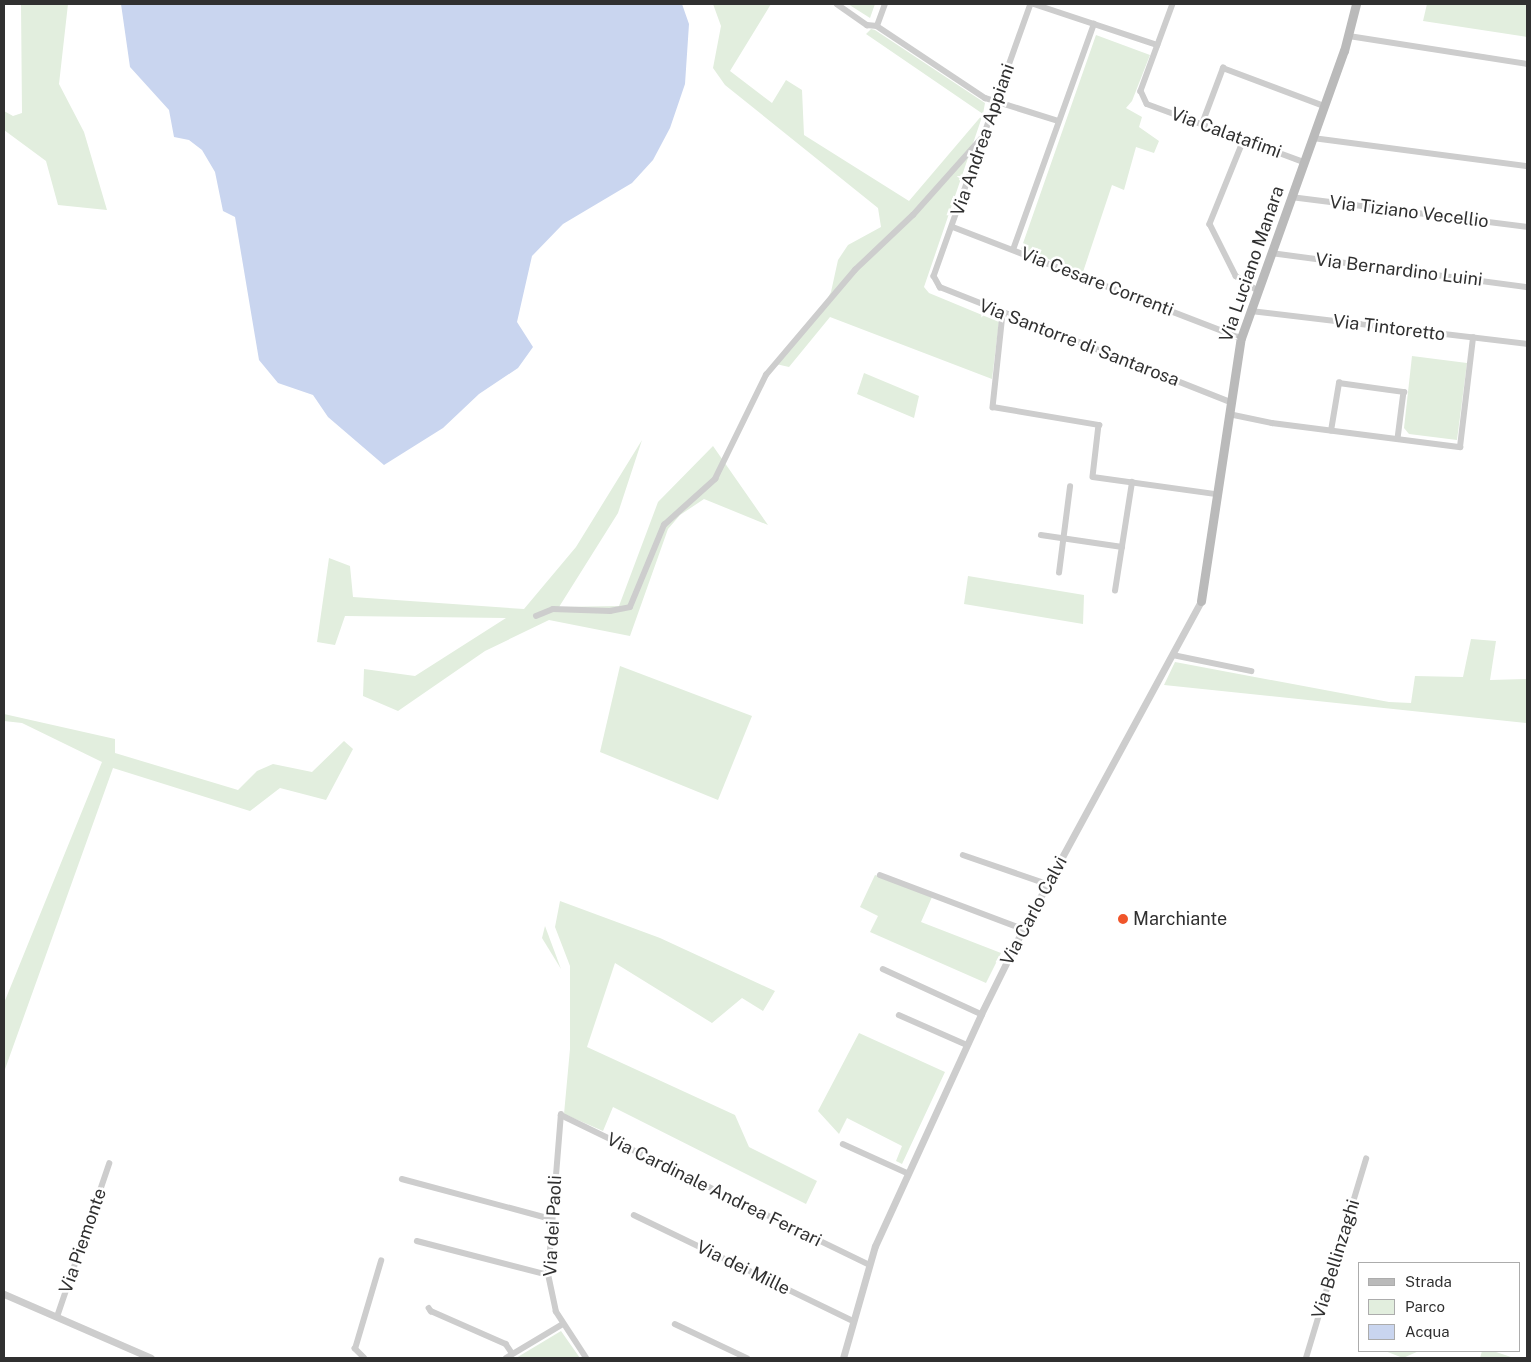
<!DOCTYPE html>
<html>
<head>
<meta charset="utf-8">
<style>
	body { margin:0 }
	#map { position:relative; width:1531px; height:1362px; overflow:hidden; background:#fff; font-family:"Public Sans",sans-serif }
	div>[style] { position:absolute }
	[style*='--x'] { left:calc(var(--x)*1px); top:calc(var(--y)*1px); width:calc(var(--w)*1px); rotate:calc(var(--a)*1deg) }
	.green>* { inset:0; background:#e2eede }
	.water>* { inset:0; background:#c9d5ef }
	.minor>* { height:5.5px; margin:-2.75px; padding:0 2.75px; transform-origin:2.75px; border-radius:2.75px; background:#cdcdcd }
	.tertiary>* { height:7px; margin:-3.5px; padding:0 3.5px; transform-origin:3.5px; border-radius:3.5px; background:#cdcdcd }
	.secondary>* { height:9px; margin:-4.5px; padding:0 4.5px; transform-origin:4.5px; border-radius:4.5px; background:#bababa }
	.dots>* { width:14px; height:14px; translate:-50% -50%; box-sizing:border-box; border:2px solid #fff; border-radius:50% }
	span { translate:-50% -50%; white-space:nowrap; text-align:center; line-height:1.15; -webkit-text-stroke:5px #fff; paint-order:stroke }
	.street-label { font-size:18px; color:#303030 }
	.poi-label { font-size:18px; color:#303030 }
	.left { translate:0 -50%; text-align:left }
	.frame { position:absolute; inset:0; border:5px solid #303030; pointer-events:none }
	.legend { position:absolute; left:1358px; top:1262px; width:162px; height:90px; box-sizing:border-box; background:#fff; border:1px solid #acacac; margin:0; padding:6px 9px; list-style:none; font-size:15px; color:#303030 }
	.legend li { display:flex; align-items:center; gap:10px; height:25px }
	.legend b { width:25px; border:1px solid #acacac }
</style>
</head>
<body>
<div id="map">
	<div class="green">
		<div style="clip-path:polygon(21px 4px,68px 4px,59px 84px,84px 132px,107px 210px,58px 205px,46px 161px,4px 130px,4px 111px,13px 116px,22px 113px)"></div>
		<div style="clip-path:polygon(713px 4px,771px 4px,730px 71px,772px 103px,786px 80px,802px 90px,804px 135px,909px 201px,983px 114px,866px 34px,871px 29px,875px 30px,985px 103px,983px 114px,924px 287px,929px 293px,999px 322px,992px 379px,830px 317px,789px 367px,776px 364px,818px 316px,831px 292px,838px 260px,848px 245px,881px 227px,878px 208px,725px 85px,713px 68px,721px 26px)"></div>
		<div style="clip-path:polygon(848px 4px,875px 4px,870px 18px)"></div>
		<div style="clip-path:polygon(1427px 4px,1527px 4px,1527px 37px,1423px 21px)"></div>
		<div style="clip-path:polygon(1096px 35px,1150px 55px,1132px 101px,1126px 108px,1142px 117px,1139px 127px,1159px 141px,1154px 153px,1136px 147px,1124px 190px,1112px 185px,1083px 272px,1021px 249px)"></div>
		<div style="clip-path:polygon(1412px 356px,1467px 363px,1457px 440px,1409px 434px,1404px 428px)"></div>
		<div style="clip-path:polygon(864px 373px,919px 396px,914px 418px,857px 394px)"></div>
		<div style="clip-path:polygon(642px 440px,618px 513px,559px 607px,619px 606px,658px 502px,713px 446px,768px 525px,704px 499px,680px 515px,668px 529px,630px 636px,549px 620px,485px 651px,398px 711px,363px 696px,364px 669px,415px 676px,506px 618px,345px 616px,335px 645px,317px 642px,329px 558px,350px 566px,353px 597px,524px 609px,576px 547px)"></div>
		<div style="clip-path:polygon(968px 576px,1084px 595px,1083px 624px,964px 604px)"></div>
		<div style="clip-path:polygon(1471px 639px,1496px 641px,1490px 680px,1527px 679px,1527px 723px,1164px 685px,1175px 662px,1389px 702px,1411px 703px,1415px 676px,1463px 677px)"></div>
		<div style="clip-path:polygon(620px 666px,752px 716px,718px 800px,600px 752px)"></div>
		<div style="clip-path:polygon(4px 714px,115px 739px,115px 753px,238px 790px,257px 771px,273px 764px,312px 772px,344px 741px,353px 749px,326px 800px,280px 788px,250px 811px,113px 768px,4px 1072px,4px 1003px,102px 762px,22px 723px,4px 721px)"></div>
		<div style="clip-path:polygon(875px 875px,932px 897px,921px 922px,1001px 953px,986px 983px,870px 932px,878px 916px,860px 907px)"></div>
		<div style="clip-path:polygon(560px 901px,660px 938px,775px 991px,763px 1011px,742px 998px,712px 1023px,615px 963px,587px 1047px,735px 1115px,749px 1147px,817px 1181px,806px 1204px,613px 1107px,603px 1131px,564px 1114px,570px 1049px,570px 966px,555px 927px)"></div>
		<div style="clip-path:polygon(545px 926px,561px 969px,542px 938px)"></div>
		<div style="clip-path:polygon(859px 1033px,945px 1072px,902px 1164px,896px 1161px,902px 1146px,847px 1118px,839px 1134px,818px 1111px)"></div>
		<div style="clip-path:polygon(561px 1331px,580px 1358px,515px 1358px,516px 1358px)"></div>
		<div style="clip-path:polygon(1385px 1351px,1419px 1351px,1403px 1358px)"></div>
		<div style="clip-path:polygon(1482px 1351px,1493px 1351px,1514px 1358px,1480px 1358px)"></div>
	</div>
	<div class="water">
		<div style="clip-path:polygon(121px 4px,682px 4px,689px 24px,685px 84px,670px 128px,653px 160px,632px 183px,563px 224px,532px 256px,517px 322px,533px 347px,518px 368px,479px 394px,443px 428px,384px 465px,328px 417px,313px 395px,278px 383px,259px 360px,235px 217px,223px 211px,215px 172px,202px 150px,189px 140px,174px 137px,169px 110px,130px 67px)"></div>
	</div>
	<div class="minor">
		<div style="--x:837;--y:4;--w:37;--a:35"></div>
		<div style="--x:867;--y:25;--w:10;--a:6"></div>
		<div style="--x:877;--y:26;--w:130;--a:33.7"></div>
		<div style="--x:985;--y:98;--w:77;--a:17.3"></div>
		<div style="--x:1031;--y:4;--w:289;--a:109.6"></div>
		<div style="--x:934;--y:276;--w:13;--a:61"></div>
		<div style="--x:940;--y:287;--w:313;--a:21.6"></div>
		<div style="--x:1034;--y:4;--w:130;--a:18.4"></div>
		<div style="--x:1173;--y:4;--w:93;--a:110.2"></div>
		<div style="--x:1141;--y:91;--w:14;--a:65"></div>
		<div style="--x:1147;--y:104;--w:167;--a:20.3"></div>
		<div style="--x:877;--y:26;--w:23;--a:-70"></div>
		<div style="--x:1349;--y:36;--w:180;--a:8.9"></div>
		<div style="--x:1202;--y:124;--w:60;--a:-69.4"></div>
		<div style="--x:1223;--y:68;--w:108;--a:20.6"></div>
		<div style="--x:1313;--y:138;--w:216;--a:7.5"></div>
		<div style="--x:1244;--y:140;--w:91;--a:112"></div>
		<div style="--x:1210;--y:224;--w:58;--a:63.4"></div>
		<div style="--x:1236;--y:276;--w:27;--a:34"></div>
		<div style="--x:1291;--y:197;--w:238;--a:7.2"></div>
		<div style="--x:953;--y:227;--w:309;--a:21.1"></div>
		<div style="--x:1013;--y:250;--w:240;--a:-70.3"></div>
		<div style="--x:1271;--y:253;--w:258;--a:7.6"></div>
		<div style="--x:1251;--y:311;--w:278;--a:6.8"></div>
		<div style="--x:1003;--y:314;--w:94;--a:96.1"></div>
		<div style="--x:993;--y:407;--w:108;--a:9.6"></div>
		<div style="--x:1099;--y:425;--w:52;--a:96.6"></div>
		<div style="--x:1093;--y:477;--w:124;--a:7.9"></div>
		<div style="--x:1229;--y:414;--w:44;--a:11.8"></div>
		<div style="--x:1272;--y:423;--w:190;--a:7.3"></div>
		<div style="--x:1460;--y:447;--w:110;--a:-83.2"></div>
		<div style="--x:1331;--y:431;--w:49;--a:-80.5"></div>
		<div style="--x:1339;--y:383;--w:66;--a:7.9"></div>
		<div style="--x:1404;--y:392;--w:47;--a:97.3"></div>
		<div style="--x:1041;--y:535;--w:82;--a:8.4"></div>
		<div style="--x:1059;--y:573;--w:87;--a:-82.7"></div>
		<div style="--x:1115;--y:591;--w:110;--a:-81.1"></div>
		<div style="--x:536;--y:616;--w:18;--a:-22"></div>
		<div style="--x:553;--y:609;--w:57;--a:2"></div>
		<div style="--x:610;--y:611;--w:20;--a:-11"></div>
		<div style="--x:630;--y:607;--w:89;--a:-67.5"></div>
		<div style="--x:664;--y:525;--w:69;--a:-42"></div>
		<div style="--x:715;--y:479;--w:116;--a:-63.9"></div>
		<div style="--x:766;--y:375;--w:138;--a:-49.7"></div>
		<div style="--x:855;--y:270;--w:80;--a:-43.5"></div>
		<div style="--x:913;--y:215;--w:110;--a:-48.3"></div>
		<div style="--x:1173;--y:655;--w:80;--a:11.6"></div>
		<div style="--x:963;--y:855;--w:89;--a:19"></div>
		<div style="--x:880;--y:875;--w:153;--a:20.7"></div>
		<div style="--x:883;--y:969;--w:108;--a:24.7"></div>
		<div style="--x:899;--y:1015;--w:74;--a:23.8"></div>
		<div style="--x:843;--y:1144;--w:70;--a:24.4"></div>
		<div style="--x:402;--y:1179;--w:154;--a:15"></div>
		<div style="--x:634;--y:1215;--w:243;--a:25.8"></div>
		<div style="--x:417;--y:1241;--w:135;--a:14.5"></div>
		<div style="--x:429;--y:1308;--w:4;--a:56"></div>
		<div style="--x:431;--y:1311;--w:82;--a:23.7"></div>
		<div style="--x:506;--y:1344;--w:11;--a:56"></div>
		<div style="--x:57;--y:1317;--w:162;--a:-71.2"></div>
		<div style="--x:675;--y:1324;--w:80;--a:25.3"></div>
		<div style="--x:364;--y:1358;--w:13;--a:-135"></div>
		<div style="--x:355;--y:1349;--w:92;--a:-73.5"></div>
		<div style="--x:506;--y:1358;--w:66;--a:-30.8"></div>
		<div style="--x:586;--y:1358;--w:55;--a:-123.1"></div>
		<div style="--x:556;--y:1312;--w:38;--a:-102"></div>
		<div style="--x:548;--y:1275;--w:161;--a:-85.4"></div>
		<div style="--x:561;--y:1115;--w:341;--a:25.9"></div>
		<div style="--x:1306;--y:1358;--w:208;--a:-73.2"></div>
	</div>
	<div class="tertiary">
		<div style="--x:4;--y:1294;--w:160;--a:23.5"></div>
		<div style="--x:843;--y:1358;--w:116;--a:-74.1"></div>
		<div style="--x:875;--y:1246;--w:255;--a:-65.4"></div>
		<div style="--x:981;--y:1014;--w:95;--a:-63.7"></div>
		<div style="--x:1023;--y:929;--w:373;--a:-61.5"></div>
	</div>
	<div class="secondary">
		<div style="--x:1201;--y:601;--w:266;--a:-81.4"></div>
		<div style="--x:1241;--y:338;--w:305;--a:-70.3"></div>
		<div style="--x:1344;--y:51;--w:49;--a:-75.7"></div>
	</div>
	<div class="dots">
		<div style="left:1123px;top:919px;background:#f0552a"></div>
	</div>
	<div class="street-label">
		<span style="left:1226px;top:133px;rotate:20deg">Via Calatafimi</span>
		<span style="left:983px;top:140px;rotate:-71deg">Via Andrea Appiani</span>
		<span style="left:1409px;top:212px;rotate:7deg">Via Tiziano Vecellio</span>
		<span style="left:1252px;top:264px;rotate:-71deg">Via Luciano Manara</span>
		<span style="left:1399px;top:270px;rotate:7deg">Via Bernardino Luini</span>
		<span style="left:1097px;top:282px;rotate:21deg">Via Cesare Correnti</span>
		<span style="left:1389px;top:328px;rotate:7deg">Via Tintoretto</span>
		<span style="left:1079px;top:343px;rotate:21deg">Via Santorre di Santarosa</span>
		<span style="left:1034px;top:911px;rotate:-62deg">Via Carlo Calvi</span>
		<span style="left:714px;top:1190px;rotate:26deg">Via Cardinale Andrea Ferrari</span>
		<span style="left:553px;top:1226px;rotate:-87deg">Via dei Paoli</span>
		<span style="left:83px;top:1241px;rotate:-71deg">Via Piemonte</span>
		<span style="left:1336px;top:1259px;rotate:-73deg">Via Bellinzaghi</span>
		<span style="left:743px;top:1268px;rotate:26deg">Via dei Mille</span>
	</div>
	<div class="poi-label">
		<span class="left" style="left:1133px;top:919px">Marchiante</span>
	</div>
	<div class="frame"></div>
	<ul class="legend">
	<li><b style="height:6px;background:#bababa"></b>Strada</li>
	<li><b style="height:14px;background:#e2eede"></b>Parco</li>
	<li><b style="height:14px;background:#c9d5ef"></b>Acqua</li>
	</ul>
</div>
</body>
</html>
